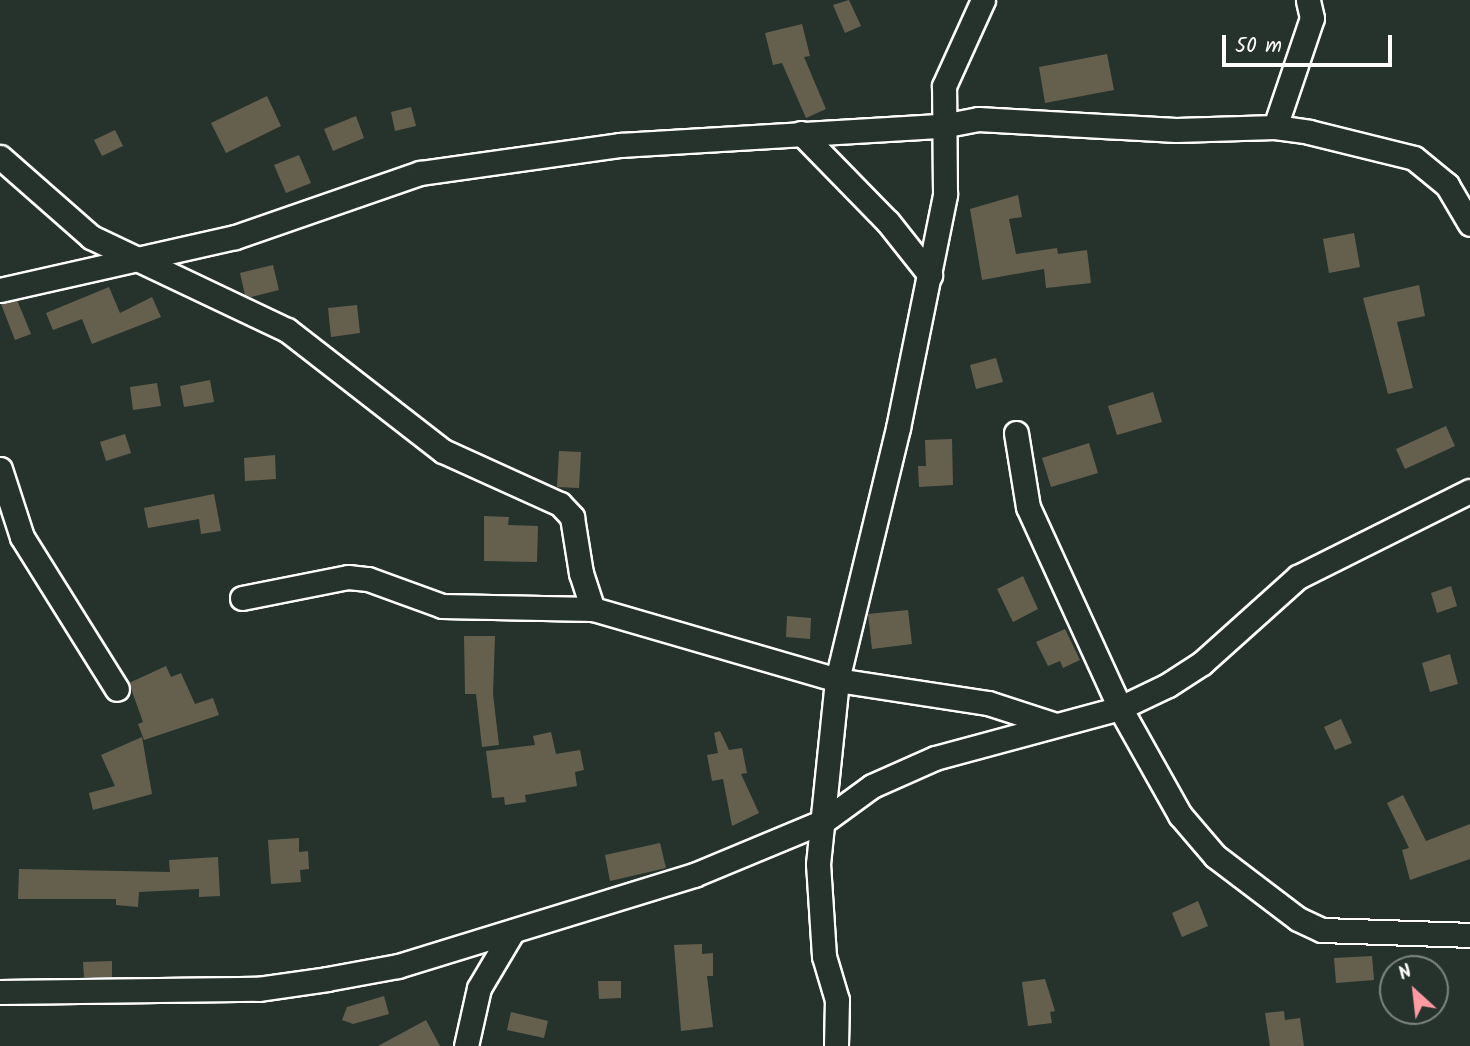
<!DOCTYPE html>
<html>
<head>
<meta charset="utf-8">
<style>
	body { margin:0 }
	#map { position:relative; width:1470px; height:1046px; overflow:hidden; background:#26332d; font-family:Kalam,sans-serif }
	div>[style] { position:absolute }
	[style*='--x'] { left:calc(var(--x)*1px); top:calc(var(--y)*1px); width:calc(var(--w)*1px); rotate:calc(var(--a)*1deg) }
	.building>* { inset:0; background:#65604e }
	.roads { filter:drop-shadow(2px 0 #fff) drop-shadow(-2px 0 #fff) drop-shadow(0 2px #fff) drop-shadow(0 -2px #fff) }
	.street>* { height:23px; margin:-11.5px; padding:0 11.5px; transform-origin:11.5px; border-radius:11.5px; background:#26332d }
	span { translate:-50% -50%; white-space:nowrap; text-align:center; line-height:1.15; -webkit-text-stroke:5px #26332d; paint-order:stroke }
	.north { position:absolute; left:1379px; top:955px; width:70px; height:70px; box-sizing:border-box; background:#26332d; border:2px solid #7d8581; border-radius:50%; rotate:333deg; font-size:19px; font-weight:700; line-height:28px; text-align:center; color:#fff }
	.north::after { content:''; display:block; margin:auto; width:24px; height:32px; background:#ff9aa2; clip-path:polygon(50% 0,100% 100%,50% 72%,0 100%) }
	.scale { position:absolute; left:1222px; top:35px; width:170px; height:32px; box-sizing:border-box; border:4px solid #fff; border-top:0; padding-left:9px; font-size:21px; line-height:24px; white-space:nowrap; color:#fff; -webkit-text-stroke:5px #26332d; paint-order:stroke }
</style>
</head>
<body>
<div id="map">
	<div class="building">
		<div style="clip-path:polygon(849px 0,861px 26px,845px 33px,833px 5px)"></div>
		<div style="clip-path:polygon(802px 24px,810px 56px,804px 57px,826px 109px,806px 118px,782px 63px,773px 65px,765px 33px)"></div>
		<div style="clip-path:polygon(1107px 54px,1114px 90px,1045px 103px,1039px 67px)"></div>
		<div style="clip-path:polygon(267px 96px,281px 126px,226px 153px,211px 123px)"></div>
		<div style="clip-path:polygon(411px 107px,416px 126px,395px 131px,391px 112px)"></div>
		<div style="clip-path:polygon(356px 116px,364px 138px,333px 151px,324px 129px)"></div>
		<div style="clip-path:polygon(115px 130px,123px 146px,102px 156px,94px 140px)"></div>
		<div style="clip-path:polygon(299px 155px,311px 183px,286px 193px,274px 165px)"></div>
		<div style="clip-path:polygon(1018px 195px,1022px 217px,1009px 219px,1016px 254px,1057px 248px,1058px 254px,1087px 250px,1091px 283px,1046px 288px,1044px 269px,982px 280px,970px 209px)"></div>
		<div style="clip-path:polygon(1354px 233px,1360px 267px,1329px 273px,1323px 239px)"></div>
		<div style="clip-path:polygon(273px 265px,279px 290px,251px 297px,245px 295px,240px 273px)"></div>
		<div style="clip-path:polygon(1419px 285px,1425px 316px,1397px 322px,1413px 388px,1388px 394px,1363px 298px)"></div>
		<div style="clip-path:polygon(109px 287px,120px 313px,152px 297px,161px 317px,92px 344px,82px 319px,53px 330px,46px 313px)"></div>
		<div style="clip-path:polygon(17px 300px,31px 334px,15px 340px,1px 304px)"></div>
		<div style="clip-path:polygon(357px 305px,360px 333px,331px 337px,328px 308px)"></div>
		<div style="clip-path:polygon(996px 358px,1003px 382px,976px 389px,970px 365px)"></div>
		<div style="clip-path:polygon(210px 380px,214px 402px,184px 407px,180px 386px)"></div>
		<div style="clip-path:polygon(157px 383px,161px 406px,133px 410px,130px 387px)"></div>
		<div style="clip-path:polygon(1153px 392px,1162px 422px,1117px 435px,1108px 406px)"></div>
		<div style="clip-path:polygon(1446px 426px,1455px 446px,1405px 469px,1396px 449px)"></div>
		<div style="clip-path:polygon(125px 434px,131px 453px,106px 461px,100px 442px)"></div>
		<div style="clip-path:polygon(952px 439px,953px 485px,919px 487px,918px 466px,926px 466px,925px 440px)"></div>
		<div style="clip-path:polygon(1089px 443px,1098px 473px,1051px 487px,1042px 458px)"></div>
		<div style="clip-path:polygon(559px 451px,581px 452px,579px 488px,557px 487px)"></div>
		<div style="clip-path:polygon(275px 455px,276px 479px,245px 481px,244px 458px)"></div>
		<div style="clip-path:polygon(214px 494px,221px 531px,201px 534px,199px 519px,148px 528px,144px 508px)"></div>
		<div style="clip-path:polygon(484px 516px,509px 517px,508px 525px,538px 526px,537px 562px,484px 561px)"></div>
		<div style="clip-path:polygon(1023px 576px,1038px 609px,1013px 622px,997px 589px)"></div>
		<div style="clip-path:polygon(1451px 586px,1457px 606px,1437px 613px,1431px 593px)"></div>
		<div style="clip-path:polygon(908px 610px,912px 644px,872px 649px,868px 614px)"></div>
		<div style="clip-path:polygon(787px 616px,811px 618px,810px 639px,786px 637px)"></div>
		<div style="clip-path:polygon(1065px 629px,1080px 660px,1063px 668px,1060px 661px,1048px 666px,1036px 642px)"></div>
		<div style="clip-path:polygon(464px 636px,495px 636px,493px 694px,499px 745px,482px 747px,476px 694px,465px 694px)"></div>
		<div style="clip-path:polygon(1450px 654px,1458px 684px,1430px 692px,1422px 663px)"></div>
		<div style="clip-path:polygon(166px 666px,171px 677px,181px 673px,195px 704px,213px 698px,219px 715px,144px 740px,138px 724px,143px 722px,129px 683px)"></div>
		<div style="clip-path:polygon(1341px 719px,1352px 743px,1335px 750px,1324px 727px)"></div>
		<div style="clip-path:polygon(720px 731px,729px 750px,742px 748px,747px 773px,741px 774px,759px 813px,732px 826px,723px 779px,712px 781px,707px 755px,718px 753px,714px 733px)"></div>
		<div style="clip-path:polygon(551px 732px,556px 754px,580px 750px,584px 770px,575px 772px,577px 786px,525px 795px,526px 802px,505px 805px,504px 797px,492px 798px,486px 751px,535px 745px,533px 736px)"></div>
		<div style="clip-path:polygon(142px 737px,152px 794px,93px 810px,89px 793px,115px 786px,101px 755px)"></div>
		<div style="clip-path:polygon(1403px 795px,1426px 841px,1470px 824px,1470px 859px,1410px 880px,1402px 850px,1409px 848px,1387px 803px)"></div>
		<div style="clip-path:polygon(299px 838px,299px 852px,308px 851px,309px 869px,300px 870px,301px 882px,271px 884px,268px 840px)"></div>
		<div style="clip-path:polygon(660px 843px,666px 868px,610px 881px,605px 855px)"></div>
		<div style="clip-path:polygon(218px 857px,220px 896px,199px 897px,199px 889px,139px 892px,138px 907px,116px 905px,116px 899px,18px 899px,19px 869px,170px 872px,169px 860px)"></div>
		<div style="clip-path:polygon(1198px 901px,1208px 926px,1182px 937px,1172px 913px)"></div>
		<div style="clip-path:polygon(702px 944px,702px 954px,713px 953px,713px 976px,707px 976px,713px 1027px,681px 1031px,674px 945px)"></div>
		<div style="clip-path:polygon(1372px 956px,1374px 980px,1336px 983px,1334px 958px)"></div>
		<div style="clip-path:polygon(112px 961px,112px 977px,84px 977px,83px 962px)"></div>
		<div style="clip-path:polygon(1045px 979px,1055px 1011px,1050px 1012px,1052px 1023px,1028px 1026px,1022px 982px)"></div>
		<div style="clip-path:polygon(598px 981px,621px 981px,621px 998px,599px 999px)"></div>
		<div style="clip-path:polygon(384px 996px,389px 1014px,353px 1024px,342px 1020px,347px 1007px)"></div>
		<div style="clip-path:polygon(1284px 1011px,1285px 1020px,1300px 1018px,1304px 1046px,1270px 1046px,1265px 1013px)"></div>
		<div style="clip-path:polygon(511px 1012px,548px 1021px,544px 1038px,507px 1030px)"></div>
		<div style="clip-path:polygon(426px 1020px,440px 1046px,378px 1046px)"></div>
	</div>
	<div class="roads">
		<div class="street">
			<div style="--x:1275;--y:127;--w:115;--a:-71.3"></div>
			<div style="--x:1312;--y:18;--w:18;--a:-103"></div>
			<div style="--x:801;--y:133;--w:124;--a:45.7"></div>
			<div style="--x:888;--y:222;--w:68;--a:51.6"></div>
			<div style="--x:0;--y:157;--w:121;--a:41.3"></div>
			<div style="--x:91;--y:237;--w:217;--a:25.4"></div>
			<div style="--x:287;--y:330;--w:197;--a:37.8"></div>
			<div style="--x:443;--y:451;--w:128;--a:24.4"></div>
			<div style="--x:560;--y:504;--w:18;--a:47"></div>
			<div style="--x:572;--y:517;--w:57;--a:80.9"></div>
			<div style="--x:581;--y:573;--w:38;--a:72"></div>
			<div style="--x:593;--y:609;--w:254;--a:16.2"></div>
			<div style="--x:837;--y:680;--w:153;--a:8.7"></div>
			<div style="--x:988;--y:703;--w:71;--a:17.9"></div>
			<div style="--x:0;--y:290;--w:241;--a:-12.7"></div>
			<div style="--x:235;--y:237;--w:196;--a:-19.1"></div>
			<div style="--x:420;--y:173;--w:202;--a:-8"></div>
			<div style="--x:620;--y:145;--w:323;--a:-3.4"></div>
			<div style="--x:942;--y:126;--w:37;--a:-11"></div>
			<div style="--x:978;--y:119;--w:198;--a:3.2"></div>
			<div style="--x:1176;--y:130;--w:99;--a:-1.7"></div>
			<div style="--x:1275;--y:127;--w:34;--a:8"></div>
			<div style="--x:1309;--y:132;--w:108;--a:13.9"></div>
			<div style="--x:1414;--y:158;--w:43;--a:39.3"></div>
			<div style="--x:1447;--y:185;--w:45;--a:59.5"></div>
			<div style="--x:1016;--y:433;--w:75;--a:80.8"></div>
			<div style="--x:1028;--y:507;--w:221;--a:65.4"></div>
			<div style="--x:1120;--y:708;--w:123;--a:60.7"></div>
			<div style="--x:1180;--y:815;--w:54;--a:49.5"></div>
			<div style="--x:1215;--y:856;--w:104;--a:37.2"></div>
			<div style="--x:1298;--y:919;--w:26;--a:25"></div>
			<div style="--x:1322;--y:930;--w:148;--a:1.9"></div>
			<div style="--x:0;--y:469;--w:71;--a:72.1"></div>
			<div style="--x:22;--y:537;--w:179;--a:58"></div>
			<div style="--x:242;--y:598;--w:108;--a:-11.2"></div>
			<div style="--x:348;--y:577;--w:20;--a:6"></div>
			<div style="--x:368;--y:579;--w:79;--a:20"></div>
			<div style="--x:442;--y:606;--w:151;--a:1.1"></div>
			<div style="--x:0;--y:992;--w:258;--a:-0.7"></div>
			<div style="--x:258;--y:989;--w:70;--a:-8.2"></div>
			<div style="--x:327;--y:979;--w:72;--a:-10.4"></div>
			<div style="--x:398;--y:966;--w:310;--a:-17.1"></div>
			<div style="--x:694;--y:875;--w:141;--a:-22.6"></div>
			<div style="--x:824;--y:821;--w:59;--a:-36.1"></div>
			<div style="--x:872;--y:786;--w:69;--a:-24"></div>
			<div style="--x:935;--y:758;--w:192;--a:-15.1"></div>
			<div style="--x:1120;--y:708;--w:53;--a:-25.6"></div>
			<div style="--x:1168;--y:685;--w:40;--a:-32.9"></div>
			<div style="--x:1202;--y:663;--w:129;--a:-41.9"></div>
			<div style="--x:1298;--y:577;--w:192;--a:-26.6"></div>
			<div style="--x:466;--y:1046;--w:59;--a:-77.4"></div>
			<div style="--x:479;--y:988;--w:63;--a:-59.3"></div>
			<div style="--x:836;--y:1046;--w:46;--a:-88.8"></div>
			<div style="--x:837;--y:1000;--w:46;--a:-106.5"></div>
			<div style="--x:824;--y:956;--w:92;--a:-93.7"></div>
			<div style="--x:818;--y:864;--w:185;--a:-84.1"></div>
			<div style="--x:837;--y:680;--w:259;--a:-76.4"></div>
			<div style="--x:898;--y:428;--w:239;--a:-78.6"></div>
			<div style="--x:945;--y:194;--w:108;--a:-90.5"></div>
			<div style="--x:944;--y:86;--w:94;--a:-65.6"></div>
		</div>
	</div>
	<div class="north">N</div>
	<div class="scale">50 m</div>
</div>
</body>
</html>
